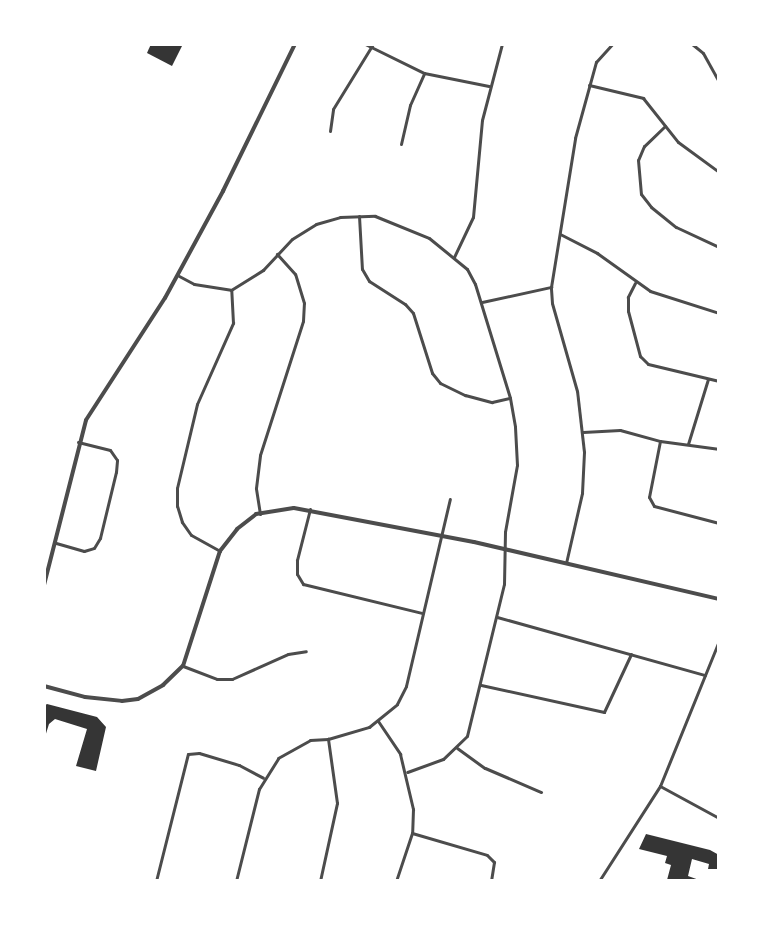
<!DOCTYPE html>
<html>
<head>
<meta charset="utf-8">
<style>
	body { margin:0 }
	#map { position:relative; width:763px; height:925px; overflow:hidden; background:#fff; font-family:Mulish,sans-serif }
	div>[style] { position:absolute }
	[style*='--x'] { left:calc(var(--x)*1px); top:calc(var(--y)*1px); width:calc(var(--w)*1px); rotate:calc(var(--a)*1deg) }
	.building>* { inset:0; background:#353535 }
	.minor>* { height:3px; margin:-1.5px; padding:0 1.5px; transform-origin:1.5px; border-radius:1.5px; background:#4c4c4c }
	.tertiary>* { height:4px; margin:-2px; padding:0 2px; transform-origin:2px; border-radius:2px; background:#4c4c4c }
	span { translate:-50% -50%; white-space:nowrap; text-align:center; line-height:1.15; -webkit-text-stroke:8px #fff; paint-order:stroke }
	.frame { position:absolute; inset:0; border:46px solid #fff; pointer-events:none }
</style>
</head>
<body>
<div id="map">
	<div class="building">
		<div style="clip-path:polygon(151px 44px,183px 44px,172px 66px,147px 53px)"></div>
		<div style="clip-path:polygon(47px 704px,97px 717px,106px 727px,96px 771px,76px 766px,87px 729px,55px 719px,49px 724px,44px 740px,44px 706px)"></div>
		<div style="clip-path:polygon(646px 834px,710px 850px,719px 855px,719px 869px,708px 869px,709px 864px,692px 859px,688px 876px,702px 881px,667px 880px,671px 865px,665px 863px,667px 856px,639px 849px)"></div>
	</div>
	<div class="minor">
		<div style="--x:365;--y:44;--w:66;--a:26.2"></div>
		<div style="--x:424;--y:73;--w:66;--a:11.3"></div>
		<div style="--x:692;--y:44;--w:14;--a:39"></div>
		<div style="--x:703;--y:53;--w:33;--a:61"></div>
		<div style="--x:589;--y:85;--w:56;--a:13.5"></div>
		<div style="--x:643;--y:98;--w:56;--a:51.5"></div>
		<div style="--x:678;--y:142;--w:51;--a:36.2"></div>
		<div style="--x:665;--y:126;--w:29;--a:136"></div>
		<div style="--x:644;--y:146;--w:15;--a:113"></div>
		<div style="--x:638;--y:160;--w:34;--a:85"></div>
		<div style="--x:641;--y:194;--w:16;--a:52"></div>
		<div style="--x:651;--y:207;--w:32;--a:39"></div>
		<div style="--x:676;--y:227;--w:47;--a:24.9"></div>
		<div style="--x:330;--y:131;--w:22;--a:-82"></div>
		<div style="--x:333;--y:109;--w:76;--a:-58.4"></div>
		<div style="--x:401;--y:144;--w:40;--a:-77"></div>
		<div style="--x:410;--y:105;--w:35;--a:-66"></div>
		<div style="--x:359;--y:216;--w:53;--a:86.8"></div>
		<div style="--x:362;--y:269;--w:14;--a:60"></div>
		<div style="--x:369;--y:281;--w:43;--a:32.6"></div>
		<div style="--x:405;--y:304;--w:12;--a:48"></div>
		<div style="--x:413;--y:313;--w:63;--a:72.4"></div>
		<div style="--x:432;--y:373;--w:13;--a:51"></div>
		<div style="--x:440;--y:383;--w:28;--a:26"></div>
		<div style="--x:465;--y:395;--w:28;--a:15"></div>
		<div style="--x:492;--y:402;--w:18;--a:-13"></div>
		<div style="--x:560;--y:234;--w:42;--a:27.2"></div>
		<div style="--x:597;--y:253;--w:65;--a:35.6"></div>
		<div style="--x:650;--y:291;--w:72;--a:17.7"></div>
		<div style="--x:454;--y:257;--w:44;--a:-64.6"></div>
		<div style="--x:473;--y:217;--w:97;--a:-84.7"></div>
		<div style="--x:482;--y:120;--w:79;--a:-75.3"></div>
		<div style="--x:179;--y:276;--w:17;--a:28"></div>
		<div style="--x:194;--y:284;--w:37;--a:9"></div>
		<div style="--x:231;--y:290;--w:38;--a:-32"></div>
		<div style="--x:263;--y:270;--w:42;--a:-46.9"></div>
		<div style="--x:292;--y:239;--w:28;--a:-32"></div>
		<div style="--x:316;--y:224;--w:25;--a:-16"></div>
		<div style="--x:340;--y:217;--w:35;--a:-2"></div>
		<div style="--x:375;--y:216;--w:58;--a:22.2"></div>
		<div style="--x:429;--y:238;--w:49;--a:39.2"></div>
		<div style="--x:467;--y:269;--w:17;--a:62"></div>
		<div style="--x:475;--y:284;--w:119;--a:72.9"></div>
		<div style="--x:510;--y:398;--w:29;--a:80"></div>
		<div style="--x:515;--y:427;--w:38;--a:87"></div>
		<div style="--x:517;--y:465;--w:68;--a:100.2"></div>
		<div style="--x:505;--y:532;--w:52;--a:91.1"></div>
		<div style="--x:504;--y:584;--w:156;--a:103.7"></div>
		<div style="--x:467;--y:736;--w:33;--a:136"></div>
		<div style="--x:443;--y:759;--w:38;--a:160"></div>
		<div style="--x:635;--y:283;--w:16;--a:117"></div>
		<div style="--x:628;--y:297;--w:14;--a:90"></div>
		<div style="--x:628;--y:311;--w:47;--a:75.1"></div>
		<div style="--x:640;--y:356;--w:11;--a:45"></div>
		<div style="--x:648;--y:364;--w:73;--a:13.5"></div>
		<div style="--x:482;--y:302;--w:71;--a:-12.3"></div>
		<div style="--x:583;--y:432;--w:37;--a:-3"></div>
		<div style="--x:620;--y:430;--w:41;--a:15.4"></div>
		<div style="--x:660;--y:441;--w:60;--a:7.7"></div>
		<div style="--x:660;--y:441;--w:57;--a:101.1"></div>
		<div style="--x:649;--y:497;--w:10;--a:61"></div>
		<div style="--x:654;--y:506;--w:67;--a:14.7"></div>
		<div style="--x:688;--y:444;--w:68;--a:-72.9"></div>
		<div style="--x:310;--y:509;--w:53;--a:104.3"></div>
		<div style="--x:297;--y:560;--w:14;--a:90"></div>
		<div style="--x:297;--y:574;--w:12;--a:59"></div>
		<div style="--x:303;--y:584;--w:122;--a:13.7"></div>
		<div style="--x:260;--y:514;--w:26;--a:-99"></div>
		<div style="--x:256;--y:488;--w:33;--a:-83"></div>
		<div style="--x:260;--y:455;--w:141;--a:-72.2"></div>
		<div style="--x:303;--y:321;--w:18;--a:-87"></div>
		<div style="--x:304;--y:303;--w:30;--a:-107"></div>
		<div style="--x:295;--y:274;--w:27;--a:-132"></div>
		<div style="--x:56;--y:543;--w:29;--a:16"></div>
		<div style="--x:84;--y:551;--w:10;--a:-17"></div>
		<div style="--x:94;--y:548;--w:12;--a:-59"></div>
		<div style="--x:100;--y:538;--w:68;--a:-76.4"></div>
		<div style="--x:116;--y:472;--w:12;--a:-85"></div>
		<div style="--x:117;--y:460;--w:12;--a:-125"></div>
		<div style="--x:110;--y:450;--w:33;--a:-166"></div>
		<div style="--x:220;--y:551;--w:33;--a:-151"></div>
		<div style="--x:191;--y:535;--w:16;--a:-125"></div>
		<div style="--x:182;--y:522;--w:17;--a:-107"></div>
		<div style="--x:177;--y:506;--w:18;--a:-90"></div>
		<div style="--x:177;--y:488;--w:86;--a:-76.6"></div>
		<div style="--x:197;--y:404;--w:89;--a:-66"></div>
		<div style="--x:233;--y:323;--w:33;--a:-93"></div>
		<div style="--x:566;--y:563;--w:72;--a:-77.1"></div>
		<div style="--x:582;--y:493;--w:41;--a:-87.2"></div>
		<div style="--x:584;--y:452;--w:61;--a:-96.5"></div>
		<div style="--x:577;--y:391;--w:91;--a:-105.9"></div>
		<div style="--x:552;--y:303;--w:16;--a:-94"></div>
		<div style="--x:551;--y:287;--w:151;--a:-80.8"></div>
		<div style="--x:575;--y:138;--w:79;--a:-74.6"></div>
		<div style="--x:596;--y:62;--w:24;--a:-48"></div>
		<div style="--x:497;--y:617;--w:216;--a:15.6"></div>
		<div style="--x:183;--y:666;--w:36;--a:21"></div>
		<div style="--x:217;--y:679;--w:15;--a:0"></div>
		<div style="--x:232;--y:679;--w:61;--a:-24.1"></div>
		<div style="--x:288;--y:654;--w:18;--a:-9"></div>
		<div style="--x:481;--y:685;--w:126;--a:12.4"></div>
		<div style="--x:604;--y:712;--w:64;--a:-65"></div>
		<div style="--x:378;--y:721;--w:40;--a:56"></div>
		<div style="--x:400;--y:754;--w:57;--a:76.7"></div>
		<div style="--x:413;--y:809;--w:24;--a:92"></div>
		<div style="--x:412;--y:833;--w:51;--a:108.4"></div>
		<div style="--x:457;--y:748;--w:34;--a:36"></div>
		<div style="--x:485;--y:768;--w:61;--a:23.2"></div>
		<div style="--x:660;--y:786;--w:67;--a:28.5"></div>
		<div style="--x:412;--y:833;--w:78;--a:16.3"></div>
		<div style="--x:487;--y:855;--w:10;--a:45"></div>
		<div style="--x:494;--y:862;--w:19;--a:99"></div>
		<div style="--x:156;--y:881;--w:131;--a:-75.9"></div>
		<div style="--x:188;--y:754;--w:11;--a:-5"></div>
		<div style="--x:199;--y:753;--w:42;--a:16.7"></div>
		<div style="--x:239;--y:765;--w:27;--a:28"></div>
		<div style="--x:236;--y:881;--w:95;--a:-76"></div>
		<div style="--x:259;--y:789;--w:36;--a:-58"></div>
		<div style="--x:278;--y:758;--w:37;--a:-29"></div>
		<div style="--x:310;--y:740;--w:18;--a:-3"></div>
		<div style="--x:328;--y:739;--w:43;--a:-16.3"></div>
		<div style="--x:369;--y:727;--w:36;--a:-39"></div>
		<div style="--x:397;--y:704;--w:20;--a:-63"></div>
		<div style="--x:406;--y:686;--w:192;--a:-76.8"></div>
		<div style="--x:320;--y:881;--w:80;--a:-77.7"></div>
		<div style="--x:337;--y:803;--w:65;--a:-98"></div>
		<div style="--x:599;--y:881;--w:113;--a:-57.3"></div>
		<div style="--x:660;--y:786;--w:157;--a:-67.9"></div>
	</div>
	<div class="tertiary">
		<div style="--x:44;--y:585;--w:170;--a:-75.7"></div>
		<div style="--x:86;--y:420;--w:145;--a:-57.1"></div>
		<div style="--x:165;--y:298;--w:122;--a:-61.5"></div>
		<div style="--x:223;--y:191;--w:164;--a:-63.9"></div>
		<div style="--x:44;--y:686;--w:42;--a:15"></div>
		<div style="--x:85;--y:697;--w:37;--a:6"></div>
		<div style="--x:122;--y:701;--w:16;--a:-7"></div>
		<div style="--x:138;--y:699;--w:29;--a:-29"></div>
		<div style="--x:163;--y:685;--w:28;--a:-44"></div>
		<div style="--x:183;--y:666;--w:121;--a:-72.2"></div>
		<div style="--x:220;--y:551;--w:28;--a:-52"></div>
		<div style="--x:237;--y:529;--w:24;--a:-38"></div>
		<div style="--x:256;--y:514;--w:38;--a:-9"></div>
		<div style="--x:294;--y:508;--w:183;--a:10.7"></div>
		<div style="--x:474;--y:542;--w:252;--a:13.1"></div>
	</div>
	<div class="frame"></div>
</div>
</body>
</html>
